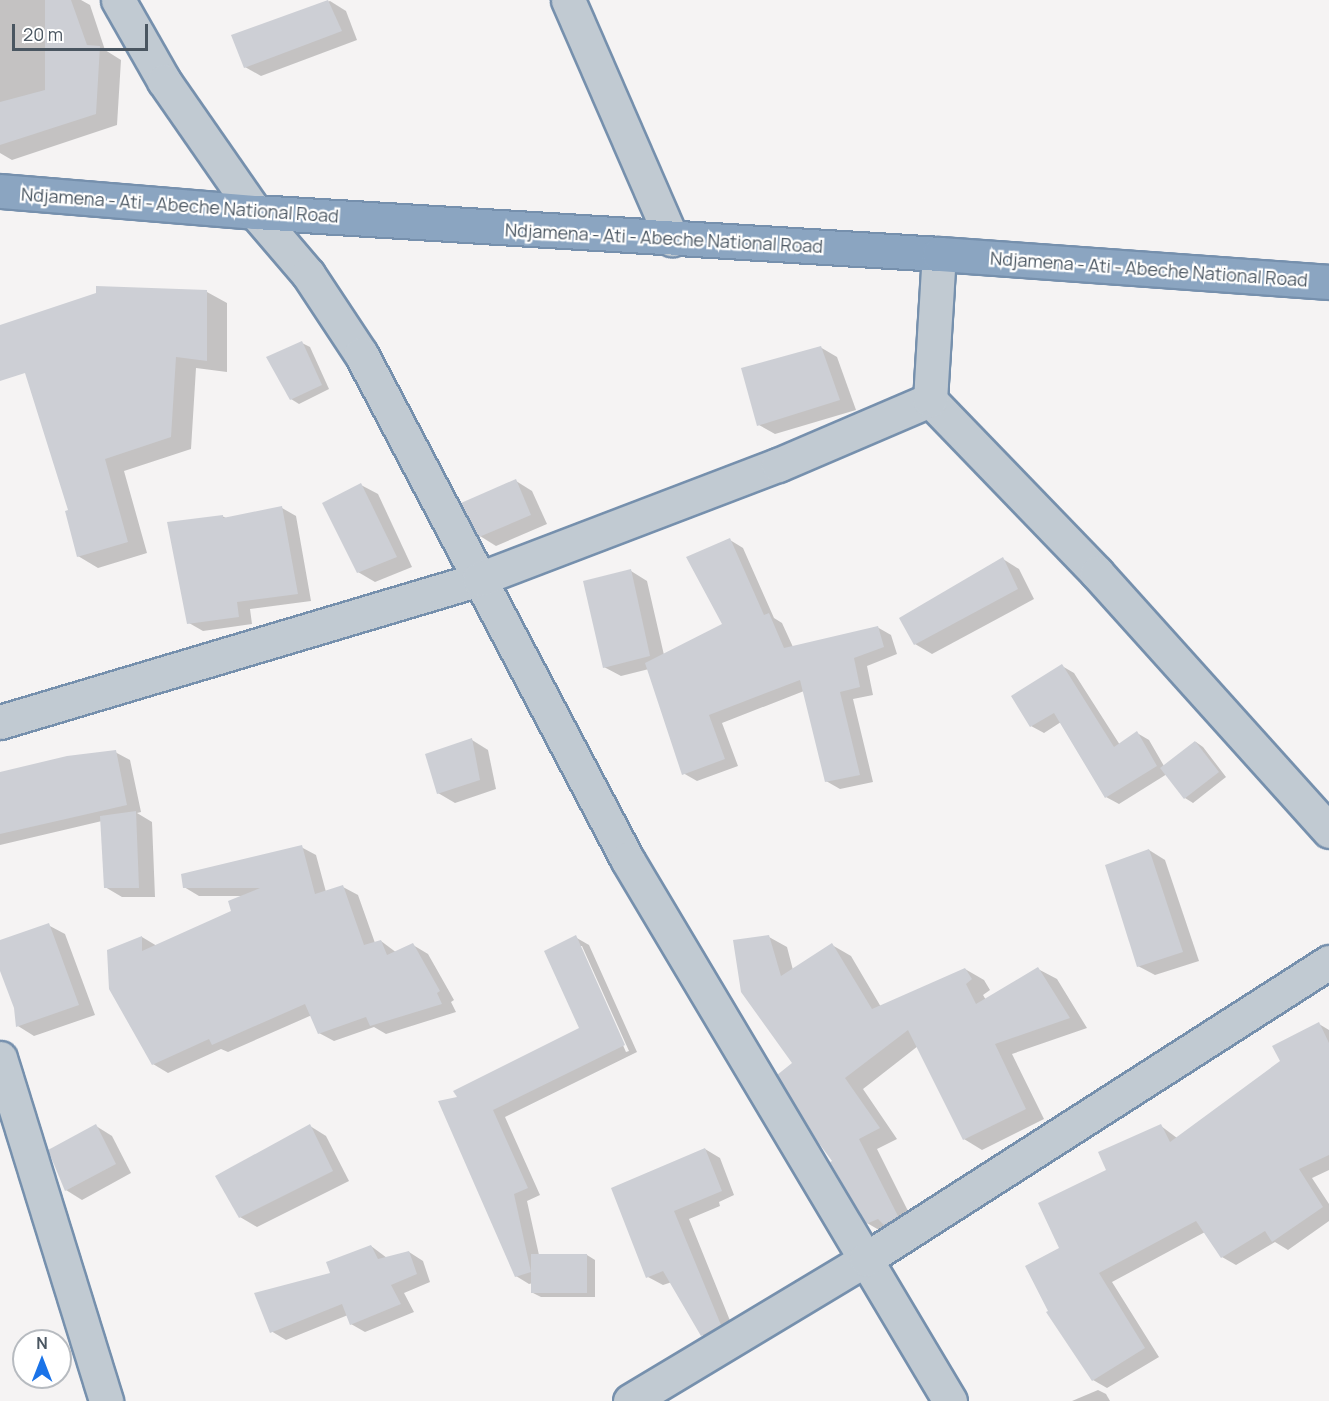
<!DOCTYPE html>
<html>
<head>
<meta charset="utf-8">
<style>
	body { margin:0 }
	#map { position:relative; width:1329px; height:1401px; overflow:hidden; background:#f5f3f3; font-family:Manrope,sans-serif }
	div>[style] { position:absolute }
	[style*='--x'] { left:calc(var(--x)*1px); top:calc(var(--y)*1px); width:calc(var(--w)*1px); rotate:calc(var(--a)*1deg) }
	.shadow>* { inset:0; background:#0003 }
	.building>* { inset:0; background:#cdcfd5 }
	.roads { filter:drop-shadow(2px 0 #7690ad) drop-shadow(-2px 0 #7690ad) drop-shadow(0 2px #7690ad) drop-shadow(0 -2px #7690ad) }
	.street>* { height:33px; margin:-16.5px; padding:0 16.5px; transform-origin:16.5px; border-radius:16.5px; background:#c1cad2 }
	.highway>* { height:33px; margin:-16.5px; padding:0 16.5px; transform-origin:16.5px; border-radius:16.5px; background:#8ba5c1 }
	span { translate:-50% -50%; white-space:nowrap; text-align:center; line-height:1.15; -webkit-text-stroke:4.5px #fff; paint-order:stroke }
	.street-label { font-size:18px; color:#4a5661 }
	.north { position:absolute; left:12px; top:1329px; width:60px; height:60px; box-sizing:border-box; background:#fff; border:2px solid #b7bbc0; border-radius:50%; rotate:0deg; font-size:16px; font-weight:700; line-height:24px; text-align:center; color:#4a5661 }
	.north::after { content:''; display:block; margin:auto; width:21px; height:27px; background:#1a73e8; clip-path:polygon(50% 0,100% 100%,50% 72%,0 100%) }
	.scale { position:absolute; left:12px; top:24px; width:136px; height:27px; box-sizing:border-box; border:3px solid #4a5661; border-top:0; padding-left:8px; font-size:18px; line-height:21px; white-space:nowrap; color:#4a5661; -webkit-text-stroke:4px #fff; paint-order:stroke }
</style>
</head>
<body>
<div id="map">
	<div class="shadow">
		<div style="clip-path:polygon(0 0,81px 0,90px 5px,105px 50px,121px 60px,117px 125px,12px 160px,0 153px)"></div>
		<div style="clip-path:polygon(330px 1px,346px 11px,357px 40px,261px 76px,245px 67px,233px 36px)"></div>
		<div style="clip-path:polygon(207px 292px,227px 303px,227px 372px,196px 368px,191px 449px,124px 471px,147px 553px,98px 568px,78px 556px,70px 511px)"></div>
		<div style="clip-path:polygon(302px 343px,310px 347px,329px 389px,299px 404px,291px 399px)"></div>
		<div style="clip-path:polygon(820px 347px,837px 357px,856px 410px,775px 434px,759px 425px)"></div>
		<div style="clip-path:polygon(516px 481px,532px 491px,547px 524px,496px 546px,480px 536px)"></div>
		<div style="clip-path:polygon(361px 485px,378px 494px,412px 567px,375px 582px,358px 572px)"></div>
		<div style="clip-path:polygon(282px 508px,296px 516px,311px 601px,250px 609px,252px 624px,203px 631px,189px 623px,222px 516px,226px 518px)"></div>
		<div style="clip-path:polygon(730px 540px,743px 548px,774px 618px,782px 623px,793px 647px,877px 627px,891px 635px,897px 654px,867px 666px,873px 695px,853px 699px,873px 782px,840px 789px,826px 781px,804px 691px,722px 723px,738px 766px,697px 781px,683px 773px,649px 669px,621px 676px,604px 667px,631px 571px,647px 581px,664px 655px,724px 625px)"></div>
		<div style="clip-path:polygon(1003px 559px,1019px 569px,1034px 599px,932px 654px,915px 644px)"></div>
		<div style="clip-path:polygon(1062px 666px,1074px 673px,1120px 745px,1137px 733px,1149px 740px,1164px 766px,1196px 742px,1203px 747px,1226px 777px,1193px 803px,1185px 798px,1167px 774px,1119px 804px,1106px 797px,1061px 722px,1044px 733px,1031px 726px)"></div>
		<div style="clip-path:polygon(472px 740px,488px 750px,496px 789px,455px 803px,438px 793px)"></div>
		<div style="clip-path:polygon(115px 752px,130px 760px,141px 812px,137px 813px,152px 822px,155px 897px,122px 897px,105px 887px,102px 821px,0 845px,0 774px)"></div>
		<div style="clip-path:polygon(301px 847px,316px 855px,326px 892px,343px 887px,358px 895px,375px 943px,381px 941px,397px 953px,413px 945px,428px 954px,454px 1000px,451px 1002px,456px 1012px,386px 1034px,374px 1027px,334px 1041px,319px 1033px,312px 1015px,228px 1052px,221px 1049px,168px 1073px,153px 1064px,110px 989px,142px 937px,157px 946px,232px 912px,245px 896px,199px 896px,184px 887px)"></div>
		<div style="clip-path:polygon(1149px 850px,1165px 860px,1199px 961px,1155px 975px,1138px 966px)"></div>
		<div style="clip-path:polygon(48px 925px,65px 934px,95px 1015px,34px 1036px,18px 1026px,15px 1007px,0 967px,0 941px)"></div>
		<div style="clip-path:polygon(evenodd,575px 937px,589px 945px,637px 1052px,505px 1117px,540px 1195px,527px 1201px,539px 1255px,587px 1255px,595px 1260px,595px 1297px,541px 1297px,533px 1293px,533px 1283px,529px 1284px,516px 1276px,459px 1098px,581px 1029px,575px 937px,579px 946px,582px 946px,629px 1051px,626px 1052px,579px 946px)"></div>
		<div style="clip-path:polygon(769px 937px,787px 947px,793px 970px,832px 945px,851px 956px,881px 1007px,965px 969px,984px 980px,990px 990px,983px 995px,986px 1000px,1038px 969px,1057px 979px,1087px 1028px,1012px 1054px,1044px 1119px,982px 1150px,964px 1139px,918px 1046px,863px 1089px,897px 1139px,877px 1149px,916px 1227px,886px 1234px,867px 1223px,834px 1161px,794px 1064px)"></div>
		<div style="clip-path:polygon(1319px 1024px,1329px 1030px,1329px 1170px,1312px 1178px,1329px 1204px,1329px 1221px,1288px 1250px,1275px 1242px,1236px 1265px,1222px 1257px,1205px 1232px,1112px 1282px,1159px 1357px,1107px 1388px,1093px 1380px,1061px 1248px,1108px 1171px,1161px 1126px,1177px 1138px,1282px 1061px)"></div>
		<div style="clip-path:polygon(96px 1126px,112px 1136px,131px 1173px,82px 1200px,66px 1190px)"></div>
		<div style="clip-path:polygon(310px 1126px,326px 1136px,349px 1181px,257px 1227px,240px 1217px)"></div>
		<div style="clip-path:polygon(705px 1149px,720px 1158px,734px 1195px,719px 1202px,720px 1206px,689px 1219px,735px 1333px,717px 1343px,702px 1335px,672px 1282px,663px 1285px,648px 1277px,613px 1188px)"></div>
		<div style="clip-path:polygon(371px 1246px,387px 1258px,409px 1252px,423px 1261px,430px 1282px,404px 1293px,414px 1312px,365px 1332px,351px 1324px,348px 1315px,286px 1340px,271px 1331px,332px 1274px)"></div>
		<div style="clip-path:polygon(1098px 1390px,1106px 1394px,1110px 1401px,1072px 1401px)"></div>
	</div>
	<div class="building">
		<div style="clip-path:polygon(45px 0,71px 0,87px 45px,100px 46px,96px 114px,0 145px,0 102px,45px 90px)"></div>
		<div style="clip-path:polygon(328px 0,342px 31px,244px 68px,231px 35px)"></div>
		<div style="clip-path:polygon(96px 286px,207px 290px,207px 361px,176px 357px,171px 437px,105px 459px,128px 542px,77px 557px,65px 511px,68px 510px,25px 373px,0 381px,0 325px,96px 293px)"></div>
		<div style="clip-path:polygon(302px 341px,322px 385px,290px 400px,266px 357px)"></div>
		<div style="clip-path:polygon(821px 346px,840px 400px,757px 426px,741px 368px)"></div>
		<div style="clip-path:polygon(516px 479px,531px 515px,479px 537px,461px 503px)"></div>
		<div style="clip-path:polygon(361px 483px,397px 557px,357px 573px,322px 503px)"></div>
		<div style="clip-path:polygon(282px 506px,298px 594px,237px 602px,239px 617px,187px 624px,167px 522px,223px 515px,223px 518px)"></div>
		<div style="clip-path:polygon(730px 538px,764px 615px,769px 613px,784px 648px,878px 626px,884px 647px,854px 658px,860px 687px,840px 692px,860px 775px,825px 782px,800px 680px,709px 715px,725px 759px,682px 775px,645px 663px,722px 624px,686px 557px)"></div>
		<div style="clip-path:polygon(1003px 557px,1018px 589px,914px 645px,899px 618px)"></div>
		<div style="clip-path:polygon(631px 569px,650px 656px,603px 668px,583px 581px)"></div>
		<div style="clip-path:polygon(1062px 664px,1114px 747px,1137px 731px,1157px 766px,1105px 798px,1054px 713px,1030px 727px,1011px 696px)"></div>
		<div style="clip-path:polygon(472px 738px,480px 780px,437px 794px,425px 754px)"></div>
		<div style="clip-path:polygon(1195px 741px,1219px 772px,1184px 799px,1160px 768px)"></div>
		<div style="clip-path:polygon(116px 750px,127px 805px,0 834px,0 772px,67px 756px)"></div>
		<div style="clip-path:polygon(136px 811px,139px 888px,104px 888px,100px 816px)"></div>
		<div style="clip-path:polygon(302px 845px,315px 894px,343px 885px,364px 945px,381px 940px,387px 955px,413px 943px,440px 991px,437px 993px,442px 1004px,370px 1026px,366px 1017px,318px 1034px,305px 1004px,212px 1045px,209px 1039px,152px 1065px,109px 989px,107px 950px,142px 936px,142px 951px,231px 911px,228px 901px,260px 888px,183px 888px,181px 874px)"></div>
		<div style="clip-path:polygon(1149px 849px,1183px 952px,1137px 967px,1105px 865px)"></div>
		<div style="clip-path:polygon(49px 923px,79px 1005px,16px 1027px,14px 1008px,0 971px,0 940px)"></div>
		<div style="clip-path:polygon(576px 935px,625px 1045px,493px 1110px,528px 1188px,514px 1194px,531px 1272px,515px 1277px,438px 1101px,457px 1097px,453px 1091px,579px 1028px,544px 951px)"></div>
		<div style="clip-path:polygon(769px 935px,781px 976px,832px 943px,872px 1009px,965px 968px,972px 979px,966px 984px,976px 1004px,1038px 967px,1070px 1018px,995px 1044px,1026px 1109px,963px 1140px,908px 1030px,845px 1078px,880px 1128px,859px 1139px,898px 1216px,884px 1225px,878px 1219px,866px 1224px,830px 1162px,832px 1161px,818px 1142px,777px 1075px,792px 1063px,741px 992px,733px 940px)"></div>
		<div style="clip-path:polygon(1319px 1022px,1329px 1043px,1329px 1155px,1299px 1169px,1323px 1207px,1272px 1242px,1265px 1231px,1221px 1258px,1196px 1221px,1099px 1273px,1145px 1348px,1092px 1381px,1046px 1312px,1048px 1311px,1025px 1266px,1059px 1248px,1038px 1203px,1106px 1170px,1098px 1152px,1161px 1124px,1170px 1142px,1280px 1061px,1272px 1046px)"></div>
		<div style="clip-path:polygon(96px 1124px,116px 1164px,65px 1191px,48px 1150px)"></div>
		<div style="clip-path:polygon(310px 1124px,333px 1171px,239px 1218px,215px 1176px)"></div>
		<div style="clip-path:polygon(705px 1148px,722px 1191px,674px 1211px,721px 1325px,701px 1336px,663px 1271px,646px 1278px,611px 1188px)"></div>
		<div style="clip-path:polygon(371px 1245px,378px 1259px,409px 1251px,417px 1274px,391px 1285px,401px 1304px,350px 1325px,342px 1304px,270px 1333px,254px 1293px,330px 1273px,326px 1262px)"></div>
		<div style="clip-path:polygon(531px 1254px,587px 1254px,587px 1293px,531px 1293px)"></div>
	</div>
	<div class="roads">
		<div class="street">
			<div style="--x:118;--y:0;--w:93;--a:60.4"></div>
			<div style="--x:164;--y:81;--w:160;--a:55.2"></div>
			<div style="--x:255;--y:212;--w:82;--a:49.5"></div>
			<div style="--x:308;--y:274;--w:96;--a:56.5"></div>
			<div style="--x:361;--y:354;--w:571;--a:62.22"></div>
			<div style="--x:627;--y:859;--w:631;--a:59.21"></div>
			<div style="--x:568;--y:0;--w:261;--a:66.5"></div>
			<div style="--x:930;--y:400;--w:240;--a:46"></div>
			<div style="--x:1097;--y:573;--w:347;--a:48"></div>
			<div style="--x:0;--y:722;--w:500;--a:-16.6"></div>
			<div style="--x:479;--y:579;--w:320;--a:-20.9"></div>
			<div style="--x:778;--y:465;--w:165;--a:-23.2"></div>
			<div style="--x:930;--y:400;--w:146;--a:-86.5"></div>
			<div style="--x:0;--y:1058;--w:359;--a:72.8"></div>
			<div style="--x:630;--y:1401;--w:275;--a:-31"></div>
			<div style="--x:866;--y:1259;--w:550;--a:-32.68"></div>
		</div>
		<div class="highway">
			<div style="--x:0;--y:191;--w:256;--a:4.7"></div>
			<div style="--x:255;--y:212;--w:685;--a:3.51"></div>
			<div style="--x:939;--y:254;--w:391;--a:4.1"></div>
		</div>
	</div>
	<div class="street-label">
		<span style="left:180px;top:205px;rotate:4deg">Ndjamena - Ati - Abeche National Road</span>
		<span style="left:664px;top:238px;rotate:3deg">Ndjamena - Ati - Abeche National Road</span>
		<span style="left:1149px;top:269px;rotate:4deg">Ndjamena - Ati - Abeche National Road</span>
	</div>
	<div class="north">N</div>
	<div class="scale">20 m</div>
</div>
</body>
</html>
